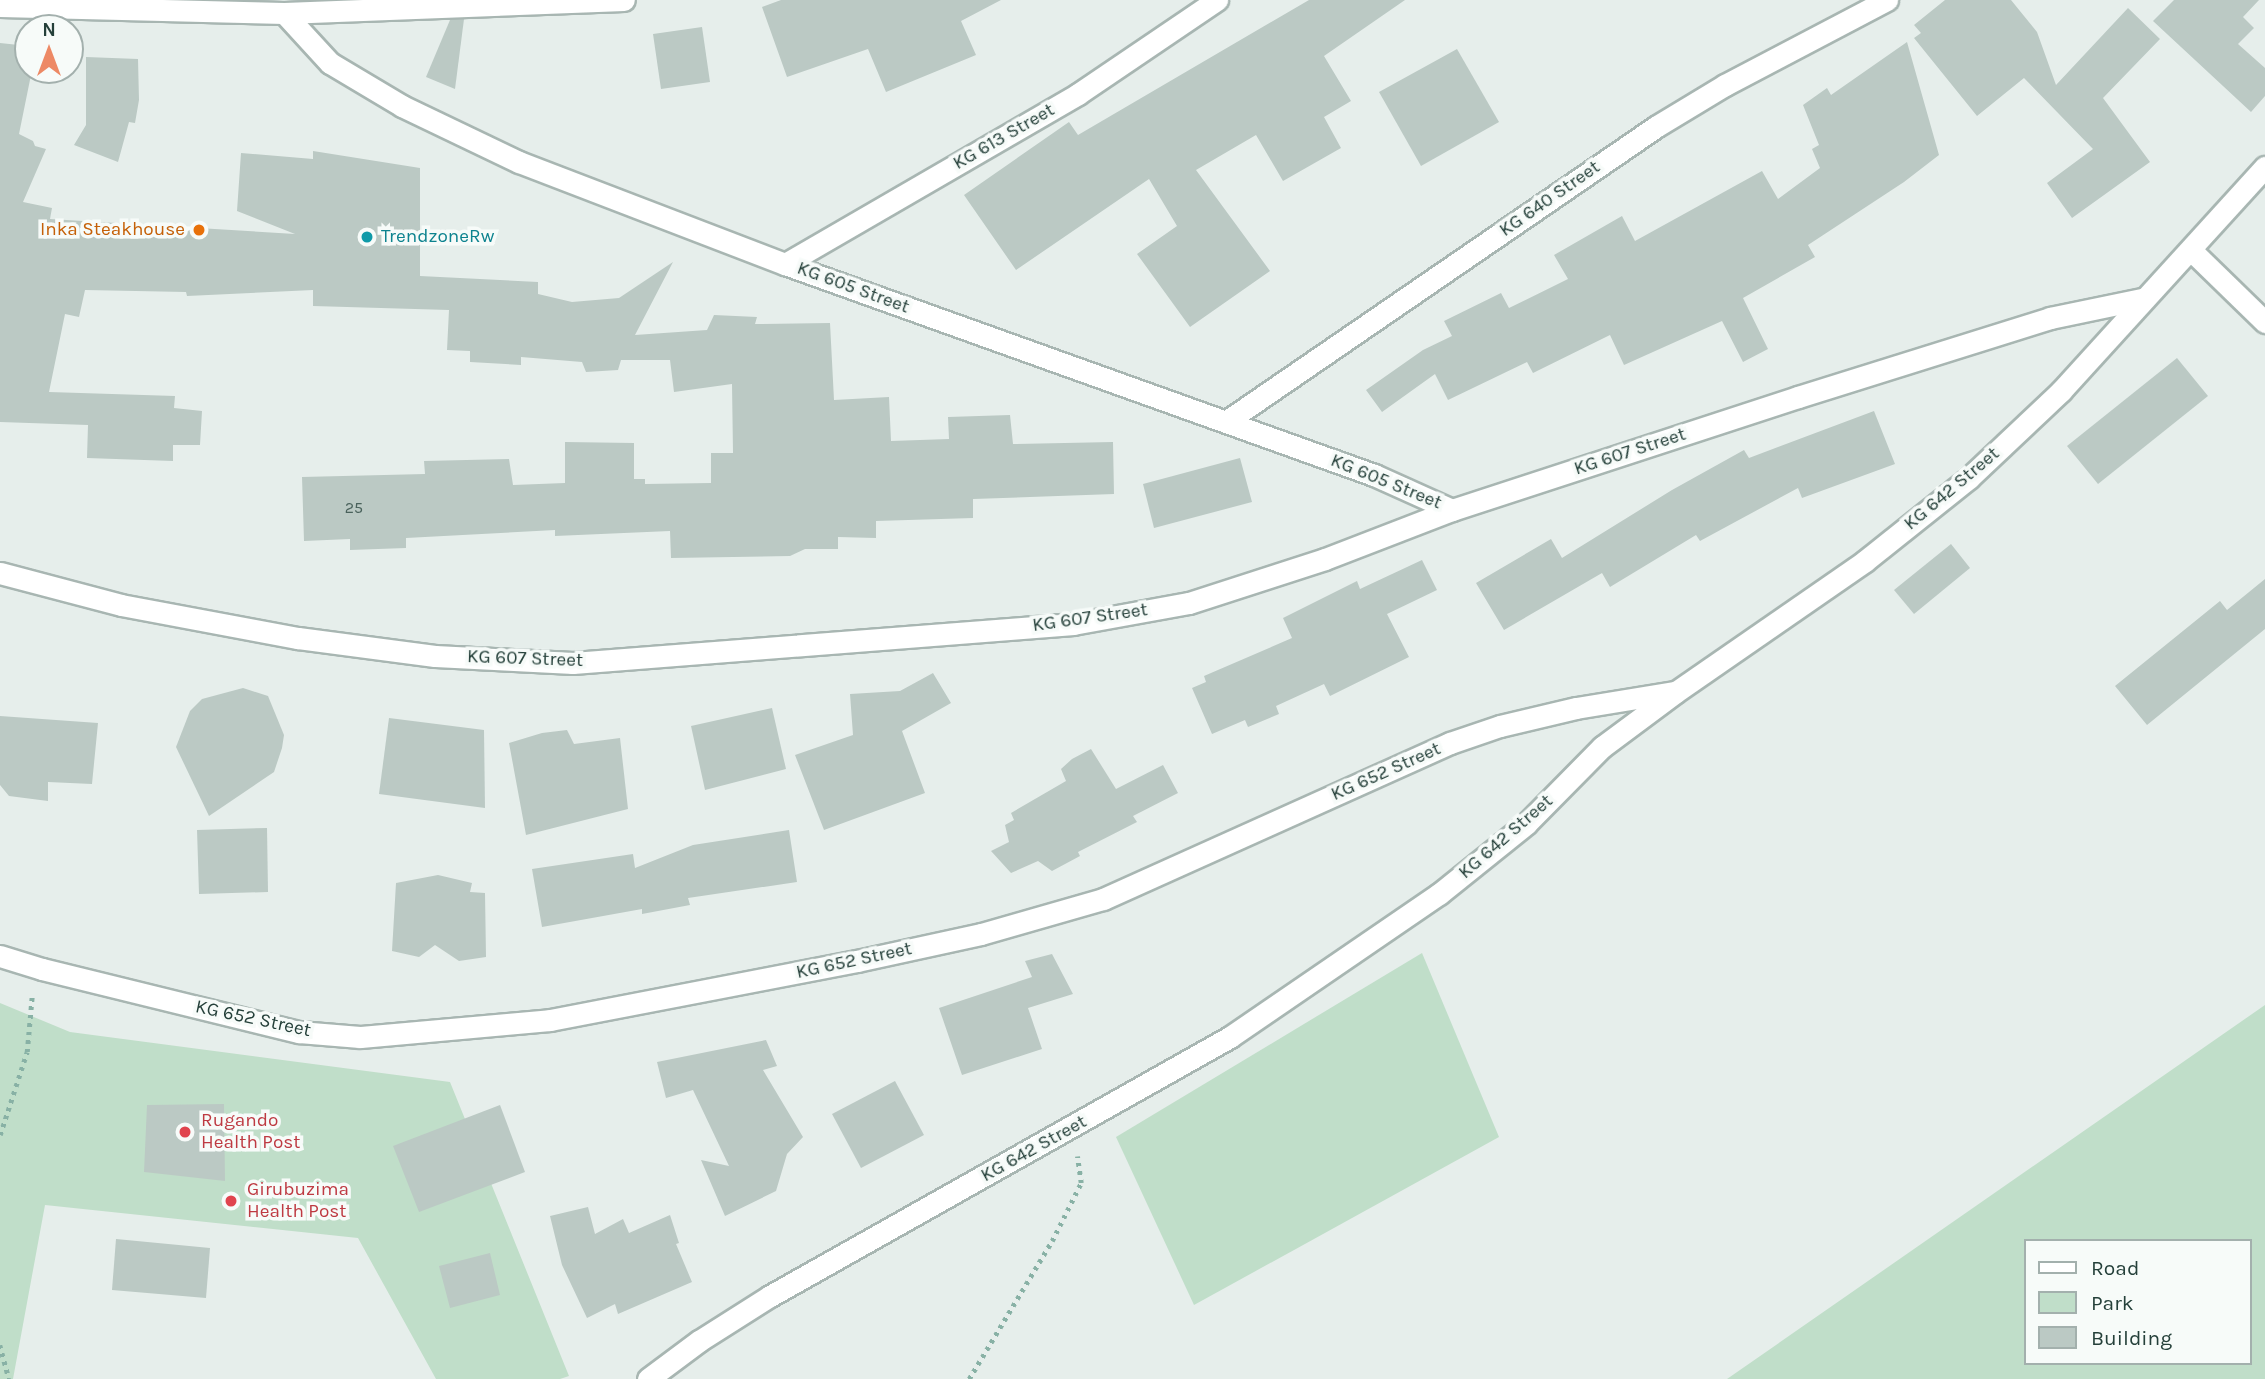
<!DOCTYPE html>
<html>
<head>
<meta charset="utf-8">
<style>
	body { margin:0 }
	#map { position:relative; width:2265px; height:1379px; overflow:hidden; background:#e6eeeb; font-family:Karla,sans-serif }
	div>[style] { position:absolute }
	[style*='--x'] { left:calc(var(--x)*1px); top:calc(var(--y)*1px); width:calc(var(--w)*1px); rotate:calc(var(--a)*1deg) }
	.green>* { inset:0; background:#c0dec9 }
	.building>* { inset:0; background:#bbc9c4 }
	.path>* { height:4.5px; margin-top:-2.25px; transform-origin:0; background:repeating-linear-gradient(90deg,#88b1a5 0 3.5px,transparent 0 8.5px) }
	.roads { filter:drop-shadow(2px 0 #a8b6b2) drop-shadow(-2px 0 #a8b6b2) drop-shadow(0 2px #a8b6b2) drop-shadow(0 -2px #a8b6b2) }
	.minor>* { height:21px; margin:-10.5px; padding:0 10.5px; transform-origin:10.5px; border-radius:10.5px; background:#fff }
	.dots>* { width:19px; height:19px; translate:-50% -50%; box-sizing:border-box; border:4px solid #f7fbf9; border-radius:50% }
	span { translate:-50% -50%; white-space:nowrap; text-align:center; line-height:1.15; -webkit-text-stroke:7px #f7fbf9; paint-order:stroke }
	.number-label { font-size:16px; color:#4a625c }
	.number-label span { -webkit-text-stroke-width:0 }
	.street-label { font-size:19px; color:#25403a }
	.food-label { font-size:19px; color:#c56008 }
	.right { translate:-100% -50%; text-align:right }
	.culture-label { font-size:19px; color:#0d838f }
	.left { translate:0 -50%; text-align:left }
	.health-label { font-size:19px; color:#be3a42 }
	.legend { position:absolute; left:2024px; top:1239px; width:228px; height:126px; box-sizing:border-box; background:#f7fbf9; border:2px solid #a3b0ad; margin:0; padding:9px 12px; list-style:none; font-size:21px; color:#25403a }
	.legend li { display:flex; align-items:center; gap:14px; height:35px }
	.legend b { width:35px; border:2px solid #a3b0ad }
	.north { position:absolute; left:14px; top:14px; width:70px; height:70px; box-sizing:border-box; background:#f7fbf9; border:2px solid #a3b0ad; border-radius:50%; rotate:0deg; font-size:19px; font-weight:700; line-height:28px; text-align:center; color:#25403a }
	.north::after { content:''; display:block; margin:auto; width:24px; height:32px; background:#ed8965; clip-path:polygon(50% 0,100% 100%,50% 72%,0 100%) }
</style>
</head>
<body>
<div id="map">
	<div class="green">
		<div style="clip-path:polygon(1422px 953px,1499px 1137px,1194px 1305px,1116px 1137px)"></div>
		<div style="clip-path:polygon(0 1003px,70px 1032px,450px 1082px,569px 1376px,560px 1379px,436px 1379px,358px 1238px,45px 1205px,13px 1379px,0 1379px)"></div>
		<div style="clip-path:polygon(evenodd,2265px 1005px,2265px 1379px,1727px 1379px,2265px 1005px,2025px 1241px,2249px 1241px,2249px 1363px,2025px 1363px,2025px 1241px)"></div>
	</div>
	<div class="building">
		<div style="clip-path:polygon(781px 0,1001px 0,961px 21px,976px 55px,886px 92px,868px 49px,787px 77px,762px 7px)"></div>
		<div style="clip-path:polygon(1309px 0,1405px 0,1324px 56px,1351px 101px,1324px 117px,1341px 148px,1283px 181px,1256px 135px,1196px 170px,1270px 271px,1190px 327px,1137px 254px,1177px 226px,1149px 179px,1016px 270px,964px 195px,1069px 122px,1078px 135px)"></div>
		<div style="clip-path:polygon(1945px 0,2011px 0,2037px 32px,2056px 85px,2128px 8px,2160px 39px,2103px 98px,2150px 162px,2072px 218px,2047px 183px,2093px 149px,2024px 78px,1977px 116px,1914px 38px,1921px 33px,1914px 25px)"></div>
		<div style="clip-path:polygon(2174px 0,2259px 0,2243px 17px,2254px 28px,2238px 44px,2265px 68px,2265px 96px,2251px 112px,2153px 21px)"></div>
		<div style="clip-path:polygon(464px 19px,455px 89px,426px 77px,450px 20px)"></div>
		<div style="clip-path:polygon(702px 27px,710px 82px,661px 89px,653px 34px)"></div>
		<div style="clip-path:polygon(1907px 42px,1939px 155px,1904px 182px,1808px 245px,1815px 257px,1743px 298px,1768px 349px,1743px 362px,1722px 321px,1624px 365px,1610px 335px,1533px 373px,1527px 362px,1448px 400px,1435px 374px,1382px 412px,1366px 390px,1423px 350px,1452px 336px,1444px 321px,1501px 293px,1509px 308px,1568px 279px,1554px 255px,1622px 216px,1635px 241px,1762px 171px,1778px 199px,1820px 168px,1812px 149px,1819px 145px,1803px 105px,1827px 88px,1831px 95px)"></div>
		<div style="clip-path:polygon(0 43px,28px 46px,28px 70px,32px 70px,19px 134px,33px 141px,35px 146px,46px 149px,23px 202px,52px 208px,50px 219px,295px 234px,237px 211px,241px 153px,313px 159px,313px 151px,420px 168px,420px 276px,538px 282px,538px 294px,572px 302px,619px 298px,673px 262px,635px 335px,707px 330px,714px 315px,757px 317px,755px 324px,830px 323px,834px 400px,889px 397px,891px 441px,949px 439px,948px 417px,1010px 415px,1013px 444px,1113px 442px,1114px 494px,973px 499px,973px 518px,876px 521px,876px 538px,838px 537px,838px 549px,805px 549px,790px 556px,671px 558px,670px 531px,555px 536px,555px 530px,406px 538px,406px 548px,350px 550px,350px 539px,304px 541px,302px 477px,425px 474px,424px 461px,509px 459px,513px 485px,565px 483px,565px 442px,634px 443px,634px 479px,645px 479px,645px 484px,711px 483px,711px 453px,733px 453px,732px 384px,674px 392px,670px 360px,621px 360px,618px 370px,586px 372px,582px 362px,521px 357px,521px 365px,470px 362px,470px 351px,447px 350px,449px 310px,313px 306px,313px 290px,187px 296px,186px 292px,85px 290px,79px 317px,65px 314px,49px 392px,175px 396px,174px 408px,202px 411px,200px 445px,173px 445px,173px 461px,87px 458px,88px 425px,0 422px)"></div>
		<div style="clip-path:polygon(1457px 49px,1499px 122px,1421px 166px,1379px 92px)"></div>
		<div style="clip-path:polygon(86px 57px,138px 59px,139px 100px,135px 123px,129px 122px,118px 162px,74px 145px,86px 125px)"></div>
		<div style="clip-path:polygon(2177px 358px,2208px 396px,2098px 484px,2067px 446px)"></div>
		<div style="clip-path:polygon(1874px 411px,1895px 464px,1802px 498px,1798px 488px,1700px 541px,1696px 535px,1610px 587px,1602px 573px,1504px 630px,1476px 583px,1551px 539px,1562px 558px,1672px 490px,1744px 450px,1749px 458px)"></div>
		<div style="clip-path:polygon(1240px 458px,1252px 502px,1154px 528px,1143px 484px)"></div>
		<div style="clip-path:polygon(1951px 544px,1970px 568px,1914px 614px,1894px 590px)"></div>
		<div style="clip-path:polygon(1422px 560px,1437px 590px,1387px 614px,1409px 657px,1330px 696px,1324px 684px,1276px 706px,1279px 714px,1248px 727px,1245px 720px,1212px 734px,1192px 688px,1206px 682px,1204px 676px,1292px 638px,1283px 618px,1357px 581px,1360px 589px)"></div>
		<div style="clip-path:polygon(2265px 579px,2265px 629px,2147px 725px,2115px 686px,2220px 601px,2227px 610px)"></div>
		<div style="clip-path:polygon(933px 673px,951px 703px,902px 731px,925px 793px,824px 830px,795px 755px,853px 735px,850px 694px,900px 691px)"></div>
		<div style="clip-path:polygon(243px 688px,268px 696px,284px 735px,282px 748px,274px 772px,209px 816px,176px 747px,190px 711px,202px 699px)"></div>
		<div style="clip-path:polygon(772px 708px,786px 769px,705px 790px,691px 726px)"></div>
		<div style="clip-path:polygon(0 716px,98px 723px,92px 784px,48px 782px,48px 801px,9px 796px,0 785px)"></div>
		<div style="clip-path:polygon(389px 718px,484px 730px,485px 808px,379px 794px)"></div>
		<div style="clip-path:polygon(567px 730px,574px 744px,620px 738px,628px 809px,526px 835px,509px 743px,542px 733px)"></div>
		<div style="clip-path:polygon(1091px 749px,1116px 789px,1163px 765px,1178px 793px,1133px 816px,1137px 822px,1078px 852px,1080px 856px,1052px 871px,1038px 861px,1011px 873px,991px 851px,1009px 842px,1005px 825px,1014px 820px,1011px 813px,1066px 781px,1061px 769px,1072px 759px)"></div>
		<div style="clip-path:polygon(267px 828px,268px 892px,199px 894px,197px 830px)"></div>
		<div style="clip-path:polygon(789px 830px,797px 882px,688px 898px,690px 905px,642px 914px,642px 909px,542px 927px,532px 869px,633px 854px,635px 868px,693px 845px)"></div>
		<div style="clip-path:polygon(438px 875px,472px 883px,470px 892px,485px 893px,486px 957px,459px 961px,435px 945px,419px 957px,392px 951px,396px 883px)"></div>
		<div style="clip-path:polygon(1052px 954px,1073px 994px,1028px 1008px,1042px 1049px,962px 1075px,939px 1008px,1032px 977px,1025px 961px)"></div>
		<div style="clip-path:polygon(766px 1040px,777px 1066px,763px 1070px,803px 1137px,787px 1154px,776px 1191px,725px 1216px,701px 1160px,729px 1166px,693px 1090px,666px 1098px,657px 1062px)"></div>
		<div style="clip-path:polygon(895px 1081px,924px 1135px,861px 1168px,832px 1114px)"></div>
		<div style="clip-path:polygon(224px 1104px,225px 1181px,144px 1172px,147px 1105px)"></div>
		<div style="clip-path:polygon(500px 1105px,525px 1172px,419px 1212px,393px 1146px)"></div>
		<div style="clip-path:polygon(588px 1207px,595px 1234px,623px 1219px,629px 1233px,670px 1215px,679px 1243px,676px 1244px,692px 1282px,618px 1314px,615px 1304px,587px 1318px,562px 1265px,550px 1216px)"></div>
		<div style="clip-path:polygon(116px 1239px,210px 1248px,206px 1298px,112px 1290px)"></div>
		<div style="clip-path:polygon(490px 1253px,500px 1295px,450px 1308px,439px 1266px)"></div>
	</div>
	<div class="path">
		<div style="--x:0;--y:1135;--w:87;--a:-72"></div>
		<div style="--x:27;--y:1052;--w:56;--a:-84.9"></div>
		<div style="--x:0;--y:1345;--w:35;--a:75"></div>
		<div style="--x:969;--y:1379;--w:161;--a:-59"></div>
		<div style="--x:1052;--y:1241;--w:65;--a:-63.4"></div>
		<div style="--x:1081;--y:1183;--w:27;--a:-98"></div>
	</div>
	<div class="roads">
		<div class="minor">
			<div style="--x:0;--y:6;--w:284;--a:1.4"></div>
			<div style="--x:284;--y:13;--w:340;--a:-2.2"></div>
			<div style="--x:284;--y:13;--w:68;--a:47.4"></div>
			<div style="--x:330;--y:63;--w:84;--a:30.8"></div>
			<div style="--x:402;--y:106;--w:130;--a:25.6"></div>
			<div style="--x:519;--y:162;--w:285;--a:21"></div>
			<div style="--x:785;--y:264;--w:626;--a:19.71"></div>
			<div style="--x:1374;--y:475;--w:85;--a:24.2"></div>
			<div style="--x:2192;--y:251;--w:102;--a:44.2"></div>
			<div style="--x:785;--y:264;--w:339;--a:-30.1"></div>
			<div style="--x:1078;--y:94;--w:168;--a:-34.1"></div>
			<div style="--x:1227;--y:421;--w:521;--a:-34.45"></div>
			<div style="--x:1657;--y:126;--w:79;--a:-31.1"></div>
			<div style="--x:1725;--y:85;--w:183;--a:-27.7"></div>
			<div style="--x:0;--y:573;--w:125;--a:14.8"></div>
			<div style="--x:121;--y:605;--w:180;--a:10.6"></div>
			<div style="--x:298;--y:638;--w:138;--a:7.5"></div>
			<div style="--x:435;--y:656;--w:138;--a:2.9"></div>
			<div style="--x:573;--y:663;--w:502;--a:-4.46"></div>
			<div style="--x:1073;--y:624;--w:118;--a:-10.3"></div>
			<div style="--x:1189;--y:603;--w:143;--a:-17.9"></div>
			<div style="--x:1325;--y:559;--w:136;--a:-21.1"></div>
			<div style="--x:1452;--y:510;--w:364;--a:-18.1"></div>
			<div style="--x:1798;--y:397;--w:264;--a:-17.4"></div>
			<div style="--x:2050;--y:318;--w:94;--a:-11.7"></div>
			<div style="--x:0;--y:956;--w:44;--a:17.2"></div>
			<div style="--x:42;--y:969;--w:265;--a:13.8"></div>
			<div style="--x:299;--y:1032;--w:61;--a:4.7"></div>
			<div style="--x:360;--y:1037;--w:191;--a:-5.1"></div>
			<div style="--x:550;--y:1020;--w:313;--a:-10.9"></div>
			<div style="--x:857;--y:961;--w:127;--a:-12.3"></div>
			<div style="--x:981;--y:934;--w:127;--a:-16"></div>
			<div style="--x:1103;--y:899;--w:380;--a:-24.2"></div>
			<div style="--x:1450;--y:743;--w:53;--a:-18.8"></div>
			<div style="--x:1500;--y:726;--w:78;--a:-13.3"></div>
			<div style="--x:1576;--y:708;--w:99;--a:-9.3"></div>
			<div style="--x:648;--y:1379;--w:64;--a:-36.7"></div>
			<div style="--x:699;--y:1341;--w:84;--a:-32.4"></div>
			<div style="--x:770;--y:1296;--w:528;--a:-29.38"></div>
			<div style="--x:1230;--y:1037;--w:253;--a:-34.4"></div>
			<div style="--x:1439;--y:894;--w:112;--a:-38.8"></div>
			<div style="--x:1526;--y:824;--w:108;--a:-45.4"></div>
			<div style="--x:1602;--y:747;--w:92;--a:-36.6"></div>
			<div style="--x:1676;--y:692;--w:230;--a:-34.7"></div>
			<div style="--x:1865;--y:561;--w:133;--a:-38.6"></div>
			<div style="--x:1969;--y:478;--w:127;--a:-43.4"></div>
			<div style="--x:2061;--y:391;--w:303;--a:-47.7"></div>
		</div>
	</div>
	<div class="dots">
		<div style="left:199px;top:230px;background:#e8710a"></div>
		<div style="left:367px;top:237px;background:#0f9aa8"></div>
		<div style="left:185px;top:1132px;background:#e0444e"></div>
		<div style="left:231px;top:1201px;background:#e0444e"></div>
	</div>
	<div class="number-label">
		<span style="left:354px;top:508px">25</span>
	</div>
	<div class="street-label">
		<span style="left:1004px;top:137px;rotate:-30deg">KG 613 Street</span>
		<span style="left:1550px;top:199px;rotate:-35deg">KG 640 Street</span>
		<span style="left:853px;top:288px;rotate:20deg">KG 605 Street</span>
		<span style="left:1630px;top:452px;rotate:-18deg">KG 607 Street</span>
		<span style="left:1386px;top:482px;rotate:22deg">KG 605 Street</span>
		<span style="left:1952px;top:489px;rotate:-40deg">KG 642 Street</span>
		<span style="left:1090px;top:618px;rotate:-8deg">KG 607 Street</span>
		<span style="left:525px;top:659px;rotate:2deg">KG 607 Street</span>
		<span style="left:1386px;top:772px;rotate:-24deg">KG 652 Street</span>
		<span style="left:1506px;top:837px;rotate:-41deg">KG 642 Street</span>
		<span style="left:854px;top:961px;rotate:-12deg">KG 652 Street</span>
		<span style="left:253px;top:1019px;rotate:12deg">KG 652 Street</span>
		<span style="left:1034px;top:1149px;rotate:-29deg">KG 642 Street</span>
	</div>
	<div class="food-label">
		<span class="right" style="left:185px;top:230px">Inka Steakhouse</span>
	</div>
	<div class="culture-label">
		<span class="left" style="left:381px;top:237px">TrendzoneRw</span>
	</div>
	<div class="health-label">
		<span class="left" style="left:201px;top:1132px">Rugando<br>Health Post</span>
		<span class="left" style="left:247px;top:1201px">Girubuzima<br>Health Post</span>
	</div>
	<ul class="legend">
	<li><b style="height:9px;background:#fff"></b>Road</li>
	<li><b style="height:19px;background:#c0dec9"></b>Park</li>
	<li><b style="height:19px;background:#bbc9c4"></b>Building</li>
	</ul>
	<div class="north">N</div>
</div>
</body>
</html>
